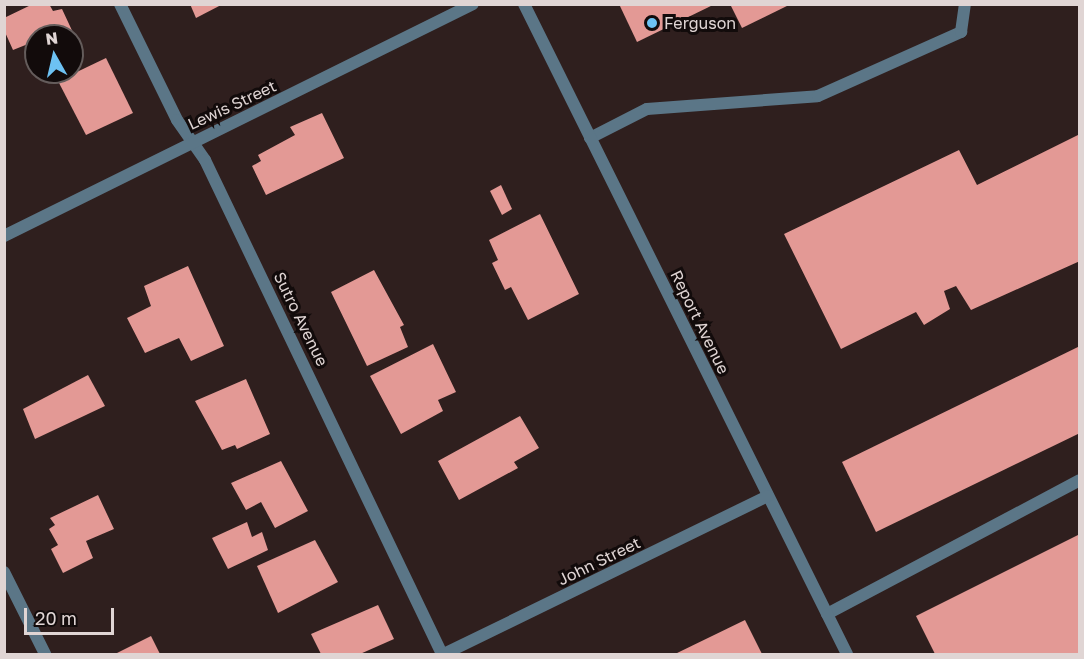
<!DOCTYPE html>
<html>
<head>
<meta charset="utf-8">
<style>
	body { margin:0 }
	#map { position:relative; width:1084px; height:659px; overflow:hidden; background:#2f1f1e; font-family:"Golos Text",sans-serif }
	div>[style] { position:absolute }
	[style*='--x'] { left:calc(var(--x)*1px); top:calc(var(--y)*1px); width:calc(var(--w)*1px); rotate:calc(var(--a)*1deg) }
	.building>* { inset:0; background:#e39995 }
	.service>* { height:12px; margin:-6px; padding:0 6px; transform-origin:6px; border-radius:6px; background:#5b7687 }
	.minor>* { height:12px; margin:-6px; padding:0 6px; transform-origin:6px; border-radius:6px; background:#5b7687 }
	.dots>* { width:16px; height:16px; translate:-50% -50%; box-sizing:border-box; border:3px solid #120b0b; border-radius:50% }
	span { translate:-50% -50%; white-space:nowrap; text-align:center; line-height:1.15; -webkit-text-stroke:6px #120b0b; paint-order:stroke }
	.poi-label { font-size:16px; color:#e0d5d4 }
	.left { translate:0 -50%; text-align:left }
	.street-label { font-size:16px; color:#e0d5d4 }
	.frame { position:absolute; inset:0; border:6px solid #e0d5d4; pointer-events:none }
	.north { position:absolute; left:24px; top:24px; width:60px; height:60px; box-sizing:border-box; background:#120b0b; border:2px solid #645c5b; border-radius:50%; rotate:352deg; font-size:16px; font-weight:700; line-height:24px; text-align:center; color:#e0d5d4 }
	.north::after { content:''; display:block; margin:auto; width:21px; height:27px; background:#6dc2f3; clip-path:polygon(50% 0,100% 100%,50% 72%,0 100%) }
	.scale { position:absolute; left:24px; top:608px; width:90px; height:27px; box-sizing:border-box; border:3px solid #e0d5d4; border-top:0; padding-left:8px; font-size:18px; line-height:21px; white-space:nowrap; color:#e0d5d4; -webkit-text-stroke:4px #120b0b; paint-order:stroke }
</style>
</head>
<body>
<div id="map">
	<div class="building">
		<div style="clip-path:polygon(33px 4px,49px 4px,53px 11px,62px 9px,76px 39px,36px 36px,33px 59px,28px 44px,13px 50px,4px 30px,4px 18px)"></div>
		<div style="clip-path:polygon(190px 4px,223px 4px,196px 18px)"></div>
		<div style="clip-path:polygon(619px 4px,715px 4px,637px 42px)"></div>
		<div style="clip-path:polygon(730px 4px,791px 4px,742px 28px)"></div>
		<div style="clip-path:polygon(106px 58px,133px 113px,86px 135px,58px 81px)"></div>
		<div style="clip-path:polygon(322px 113px,344px 158px,266px 195px,252px 166px,261px 161px,258px 155px,295px 135px,290px 127px)"></div>
		<div style="clip-path:polygon(1080px 134px,1080px 261px,971px 310px,956px 286px,944px 291px,950px 309px,924px 325px,916px 312px,841px 349px,784px 234px,959px 150px,977px 185px)"></div>
		<div style="clip-path:polygon(501px 185px,512px 209px,502px 215px,490px 191px)"></div>
		<div style="clip-path:polygon(540px 214px,579px 294px,528px 320px,511px 287px,505px 290px,492px 263px,498px 260px,489px 240px)"></div>
		<div style="clip-path:polygon(188px 266px,224px 346px,191px 361px,179px 338px,145px 353px,127px 318px,151px 306px,144px 286px)"></div>
		<div style="clip-path:polygon(374px 270px,404px 325px,400px 327px,408px 347px,367px 366px,331px 292px)"></div>
		<div style="clip-path:polygon(433px 344px,456px 392px,438px 400px,443px 411px,401px 434px,370px 376px)"></div>
		<div style="clip-path:polygon(1080px 346px,1080px 433px,876px 532px,842px 462px)"></div>
		<div style="clip-path:polygon(88px 375px,105px 406px,35px 439px,23px 409px)"></div>
		<div style="clip-path:polygon(246px 379px,270px 434px,237px 449px,235px 445px,222px 450px,195px 401px)"></div>
		<div style="clip-path:polygon(520px 416px,539px 448px,514px 462px,518px 468px,459px 500px,438px 461px)"></div>
		<div style="clip-path:polygon(281px 461px,308px 511px,275px 528px,261px 502px,246px 510px,231px 483px)"></div>
		<div style="clip-path:polygon(98px 495px,114px 529px,86px 541px,93px 558px,63px 573px,51px 549px,58px 545px,49px 529px,55px 525px,50px 518px)"></div>
		<div style="clip-path:polygon(247px 522px,252px 537px,262px 532px,268px 550px,228px 569px,212px 538px)"></div>
		<div style="clip-path:polygon(1080px 534px,1080px 654px,935px 654px,916px 616px)"></div>
		<div style="clip-path:polygon(315px 540px,338px 582px,278px 613px,257px 566px)"></div>
		<div style="clip-path:polygon(378px 605px,394px 639px,360px 654px,321px 654px,311px 634px)"></div>
		<div style="clip-path:polygon(745px 620px,762px 654px,675px 654px)"></div>
		<div style="clip-path:polygon(151px 636px,160px 654px,115px 654px)"></div>
	</div>
	<div class="service">
		<div style="--x:590;--y:138;--w:64;--a:-27"></div>
		<div style="--x:647;--y:109;--w:171;--a:-4.3"></div>
		<div style="--x:818;--y:96;--w:157;--a:-24.1"></div>
		<div style="--x:961;--y:32;--w:28;--a:-82"></div>
		<div style="--x:827;--y:614;--w:286;--a:-27.9"></div>
	</div>
	<div class="minor">
		<div style="--x:120;--y:4;--w:129;--a:63.8"></div>
		<div style="--x:177;--y:120;--w:49;--a:55"></div>
		<div style="--x:205;--y:160;--w:548;--a:64.37"></div>
		<div style="--x:524;--y:4;--w:726;--a:63.58"></div>
		<div style="--x:4;--y:236;--w:523;--a:-26.32"></div>
		<div style="--x:4;--y:572;--w:92;--a:63.4"></div>
		<div style="--x:444;--y:654;--w:360;--a:-26"></div>
	</div>
	<div class="dots">
		<div style="left:652px;top:23px;background:#6dc2f3"></div>
	</div>
	<div class="poi-label">
		<span class="left" style="left:664px;top:23px">Ferguson</span>
	</div>
	<div class="street-label">
		<span style="left:232px;top:105px;rotate:-25deg">Lewis Street</span>
		<span style="left:301px;top:319px;rotate:64deg">Sutro Avenue</span>
		<span style="left:700px;top:322px;rotate:64deg">Report Avenue</span>
		<span style="left:599px;top:561px;rotate:-26deg">John Street</span>
	</div>
	<div class="frame"></div>
	<div class="north">N</div>
	<div class="scale">20 m</div>
</div>
</body>
</html>
